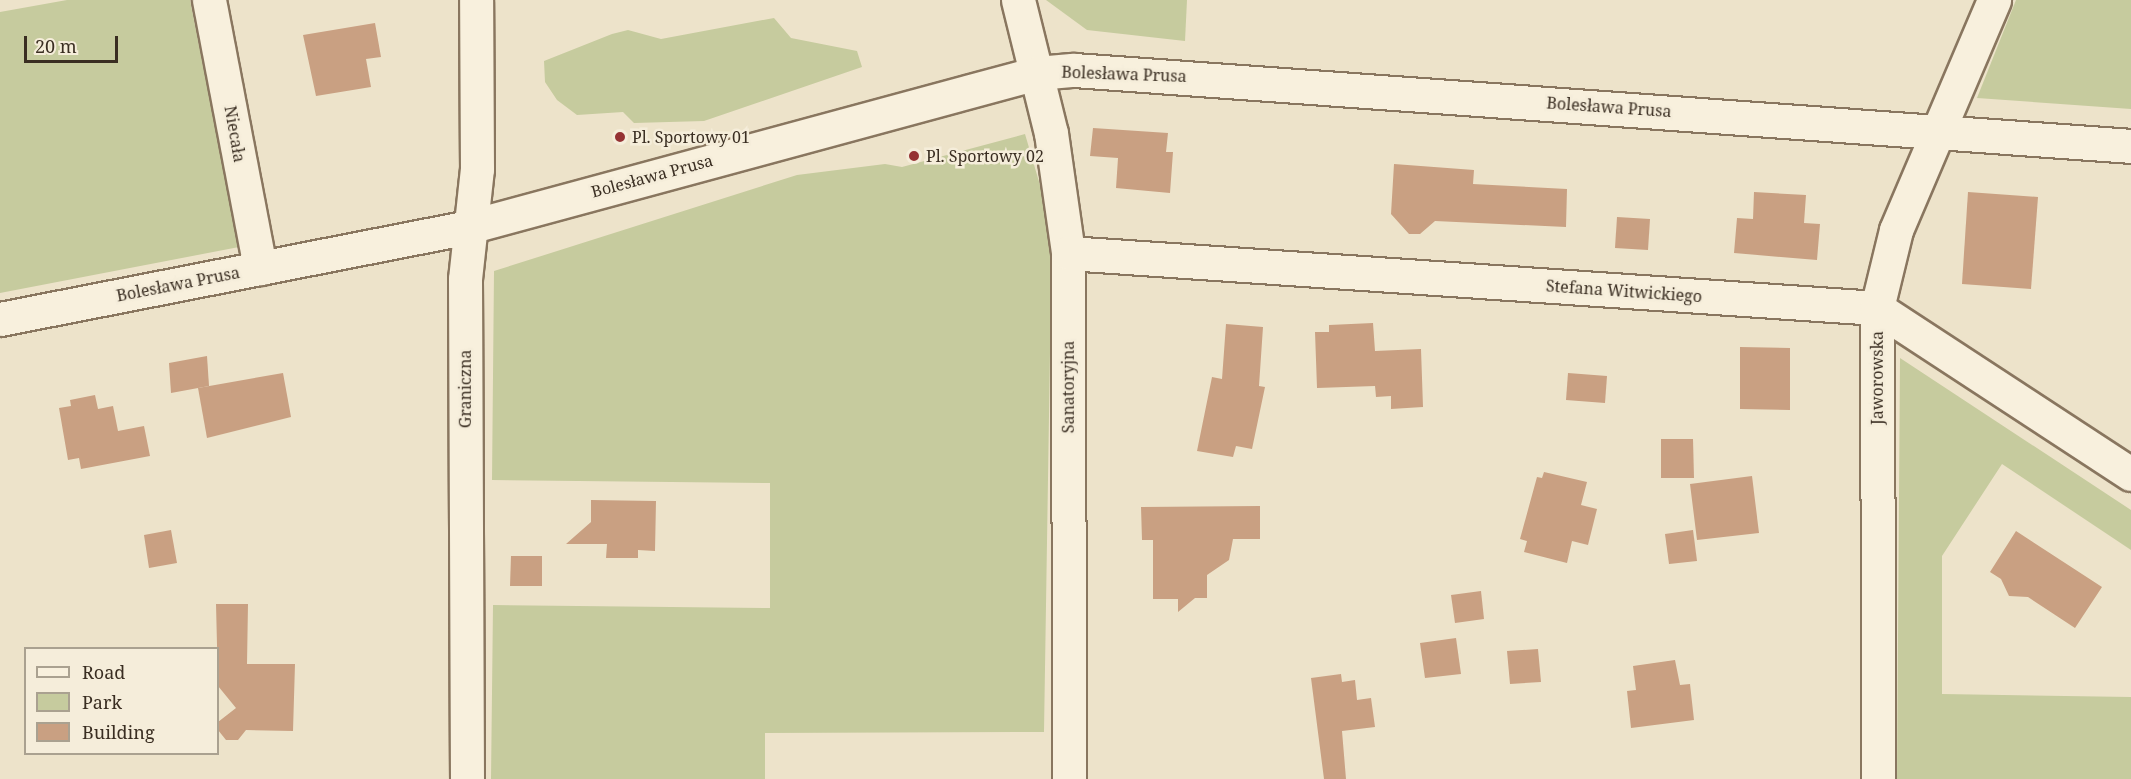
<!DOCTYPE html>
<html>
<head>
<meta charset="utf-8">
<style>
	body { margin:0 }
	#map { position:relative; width:2131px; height:779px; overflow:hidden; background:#ede3ca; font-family:"Noto Serif",serif }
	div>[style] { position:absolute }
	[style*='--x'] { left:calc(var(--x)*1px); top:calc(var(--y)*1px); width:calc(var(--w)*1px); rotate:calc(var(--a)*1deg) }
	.green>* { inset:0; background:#c6cb9e }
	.building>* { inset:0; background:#c9a082 }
	.roads { filter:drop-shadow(2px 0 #89765f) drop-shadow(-2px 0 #89765f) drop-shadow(0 2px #89765f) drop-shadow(0 -2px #89765f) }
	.minor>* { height:33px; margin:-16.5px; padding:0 16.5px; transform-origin:16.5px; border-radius:16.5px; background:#f8f0dd }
	.dots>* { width:16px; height:16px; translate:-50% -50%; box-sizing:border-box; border:3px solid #f5edda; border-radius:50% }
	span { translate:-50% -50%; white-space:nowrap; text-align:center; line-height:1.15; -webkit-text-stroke:5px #f5edda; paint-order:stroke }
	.street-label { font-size:16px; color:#3a2e22 }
	.poi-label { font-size:16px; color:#3a2e22 }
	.left { translate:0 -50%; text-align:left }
	.legend { position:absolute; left:24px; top:647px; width:195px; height:108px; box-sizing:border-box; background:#f5edda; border:2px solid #aaa190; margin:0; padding:8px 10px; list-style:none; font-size:18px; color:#3a2e22 }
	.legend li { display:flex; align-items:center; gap:12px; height:30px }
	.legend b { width:30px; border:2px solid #aaa190 }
	.scale { position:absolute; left:24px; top:36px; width:94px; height:27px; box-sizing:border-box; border:3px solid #3a2e22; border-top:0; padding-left:8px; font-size:18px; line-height:21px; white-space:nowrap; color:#3a2e22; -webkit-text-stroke:4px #f5edda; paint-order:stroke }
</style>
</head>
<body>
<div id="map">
	<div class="green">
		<div style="clip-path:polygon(67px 0,190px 0,239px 247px,0 293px,0 12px)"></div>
		<div style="clip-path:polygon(1046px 0,1187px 0,1185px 41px,1087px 30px)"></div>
		<div style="clip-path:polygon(2016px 0,2131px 0,2131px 109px,1977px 98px)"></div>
		<div style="clip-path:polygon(774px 18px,791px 38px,857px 51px,862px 67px,704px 121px,634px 123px,623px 112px,577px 115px,557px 100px,545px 82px,544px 61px,612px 34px,628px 30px,661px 39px)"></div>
		<div style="clip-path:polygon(1025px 134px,1052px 226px,1044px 732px,765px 733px,765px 779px,491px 779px,493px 605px,770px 608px,770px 483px,492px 480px,494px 271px,797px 175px,885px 164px,902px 167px)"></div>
		<div style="clip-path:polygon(1900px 358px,2131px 510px,2131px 550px,2002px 464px,1942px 556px,1942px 694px,2131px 697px,2131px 779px,1897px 779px)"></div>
	</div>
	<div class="building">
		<div style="clip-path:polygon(375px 23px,381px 57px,366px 59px,371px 87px,316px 96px,303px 35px)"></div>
		<div style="clip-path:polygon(1093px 128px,1168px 133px,1166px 152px,1173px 152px,1170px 193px,1116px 188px,1118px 158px,1090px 156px)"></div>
		<div style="clip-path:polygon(1394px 164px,1474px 170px,1473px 184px,1567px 189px,1566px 227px,1435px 221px,1420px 234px,1409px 234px,1391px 214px)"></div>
		<div style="clip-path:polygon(1754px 192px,1806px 195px,1804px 223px,1820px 224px,1817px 260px,1734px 253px,1737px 218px,1753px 219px)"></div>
		<div style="clip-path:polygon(1968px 192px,2038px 197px,2031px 289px,1962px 284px)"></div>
		<div style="clip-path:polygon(1617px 217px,1650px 219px,1648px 250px,1615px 248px)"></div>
		<div style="clip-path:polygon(1373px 323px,1375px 351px,1421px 349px,1423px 407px,1391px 409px,1391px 396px,1376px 397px,1375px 386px,1317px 388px,1315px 332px,1329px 332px,1329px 325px)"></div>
		<div style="clip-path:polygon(1226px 324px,1263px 327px,1259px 386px,1265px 387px,1252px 449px,1236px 446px,1233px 457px,1197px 451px,1212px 377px,1222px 379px)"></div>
		<div style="clip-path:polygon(1740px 347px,1790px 348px,1790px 410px,1740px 409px)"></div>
		<div style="clip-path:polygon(207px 356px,209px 386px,171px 393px,169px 363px)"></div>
		<div style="clip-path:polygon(283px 373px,291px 417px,207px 438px,198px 388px)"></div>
		<div style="clip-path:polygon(1568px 373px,1607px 376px,1605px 403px,1566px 400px)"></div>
		<div style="clip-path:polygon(95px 395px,98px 409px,113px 406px,118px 431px,144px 426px,150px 456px,81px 469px,79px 458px,68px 460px,59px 408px,71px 406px,70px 400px)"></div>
		<div style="clip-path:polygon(1661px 439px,1693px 439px,1694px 478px,1661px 478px)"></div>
		<div style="clip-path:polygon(1544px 472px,1587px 482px,1581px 505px,1597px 509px,1588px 545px,1572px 541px,1567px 563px,1524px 552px,1527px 541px,1520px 539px,1537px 477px,1542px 478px)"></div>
		<div style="clip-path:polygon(1752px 476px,1759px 533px,1697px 540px,1690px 484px)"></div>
		<div style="clip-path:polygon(591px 500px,656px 501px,655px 551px,638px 550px,638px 558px,606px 558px,607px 544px,566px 544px,591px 522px)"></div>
		<div style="clip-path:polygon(1260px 506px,1260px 539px,1233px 539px,1229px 560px,1207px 575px,1207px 598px,1195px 598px,1178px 612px,1178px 599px,1153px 599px,1153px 540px,1142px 540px,1141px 507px)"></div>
		<div style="clip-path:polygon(171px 530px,177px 563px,149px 568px,144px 535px)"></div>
		<div style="clip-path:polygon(1693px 530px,1697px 561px,1669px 564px,1665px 534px)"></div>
		<div style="clip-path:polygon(2016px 531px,2102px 587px,2075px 628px,2028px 597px,2009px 596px,2001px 579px,1990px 572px)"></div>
		<div style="clip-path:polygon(511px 556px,542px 556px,542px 586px,510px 586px)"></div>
		<div style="clip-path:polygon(1481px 591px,1484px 619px,1455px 623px,1451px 595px)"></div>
		<div style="clip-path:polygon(216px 604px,248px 604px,247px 664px,295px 664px,293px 731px,246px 730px,238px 740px,226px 740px,218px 730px,218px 722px,236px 708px,218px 686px)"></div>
		<div style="clip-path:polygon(1456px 638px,1461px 674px,1425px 678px,1420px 643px)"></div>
		<div style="clip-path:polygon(1538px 649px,1541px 682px,1510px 684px,1507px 651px)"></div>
		<div style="clip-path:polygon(1675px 660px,1680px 685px,1690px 684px,1694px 720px,1631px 728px,1627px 691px,1636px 690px,1633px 666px)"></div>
		<div style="clip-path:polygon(1341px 674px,1342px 682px,1355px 680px,1357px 700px,1371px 698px,1375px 727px,1342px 731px,1346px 779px,1324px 779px,1311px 678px)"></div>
	</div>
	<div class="roads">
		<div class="minor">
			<div style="--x:209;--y:0;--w:273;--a:79.2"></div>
			<div style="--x:1018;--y:0;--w:137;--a:76.1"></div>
			<div style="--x:1051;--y:133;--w:121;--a:81.9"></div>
			<div style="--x:1068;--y:253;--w:526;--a:89.89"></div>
			<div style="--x:1068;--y:253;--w:811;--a:3.89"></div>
			<div style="--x:1877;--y:308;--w:303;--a:33.2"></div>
			<div style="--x:0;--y:319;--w:481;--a:-11.1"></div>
			<div style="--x:472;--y:226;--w:585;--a:-15.15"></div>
			<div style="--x:1037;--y:73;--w:37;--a:-5"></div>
			<div style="--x:1074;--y:70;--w:1060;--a:4.11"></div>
			<div style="--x:467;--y:779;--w:500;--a:-90.23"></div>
			<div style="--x:465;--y:279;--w:111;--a:-83.8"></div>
			<div style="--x:477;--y:169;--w:169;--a:-90.3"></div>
			<div style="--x:1878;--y:779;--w:471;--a:-90.1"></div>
			<div style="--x:1877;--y:308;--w:80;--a:-76.3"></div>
			<div style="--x:1896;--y:230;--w:250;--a:-66.9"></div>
		</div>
	</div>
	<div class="dots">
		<div style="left:620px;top:137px;background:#953233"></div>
		<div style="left:914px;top:156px;background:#953233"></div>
	</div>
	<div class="street-label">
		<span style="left:1124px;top:74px;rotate:2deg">Bolesława Prusa</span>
		<span style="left:1609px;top:107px;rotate:4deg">Bolesława Prusa</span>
		<span style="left:235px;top:134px;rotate:80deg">Niecała</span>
		<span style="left:652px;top:176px;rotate:-15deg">Bolesława Prusa</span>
		<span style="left:178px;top:284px;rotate:-11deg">Bolesława Prusa</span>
		<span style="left:1624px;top:291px;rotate:4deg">Stefana Witwickiego</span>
		<span style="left:1877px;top:378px;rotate:-90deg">Jaworowska</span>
		<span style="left:1068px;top:387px;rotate:-90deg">Sanatoryjna</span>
		<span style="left:465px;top:389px;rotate:-90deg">Graniczna</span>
	</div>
	<div class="poi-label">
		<span class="left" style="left:632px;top:137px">Pl. Sportowy 01</span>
		<span class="left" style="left:926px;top:156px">Pl. Sportowy 02</span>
	</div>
	<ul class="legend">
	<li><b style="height:8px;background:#f8f0dd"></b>Road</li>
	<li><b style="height:16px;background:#c6cb9e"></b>Park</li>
	<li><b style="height:16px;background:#c9a082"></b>Building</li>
	</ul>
	<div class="scale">20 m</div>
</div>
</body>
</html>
